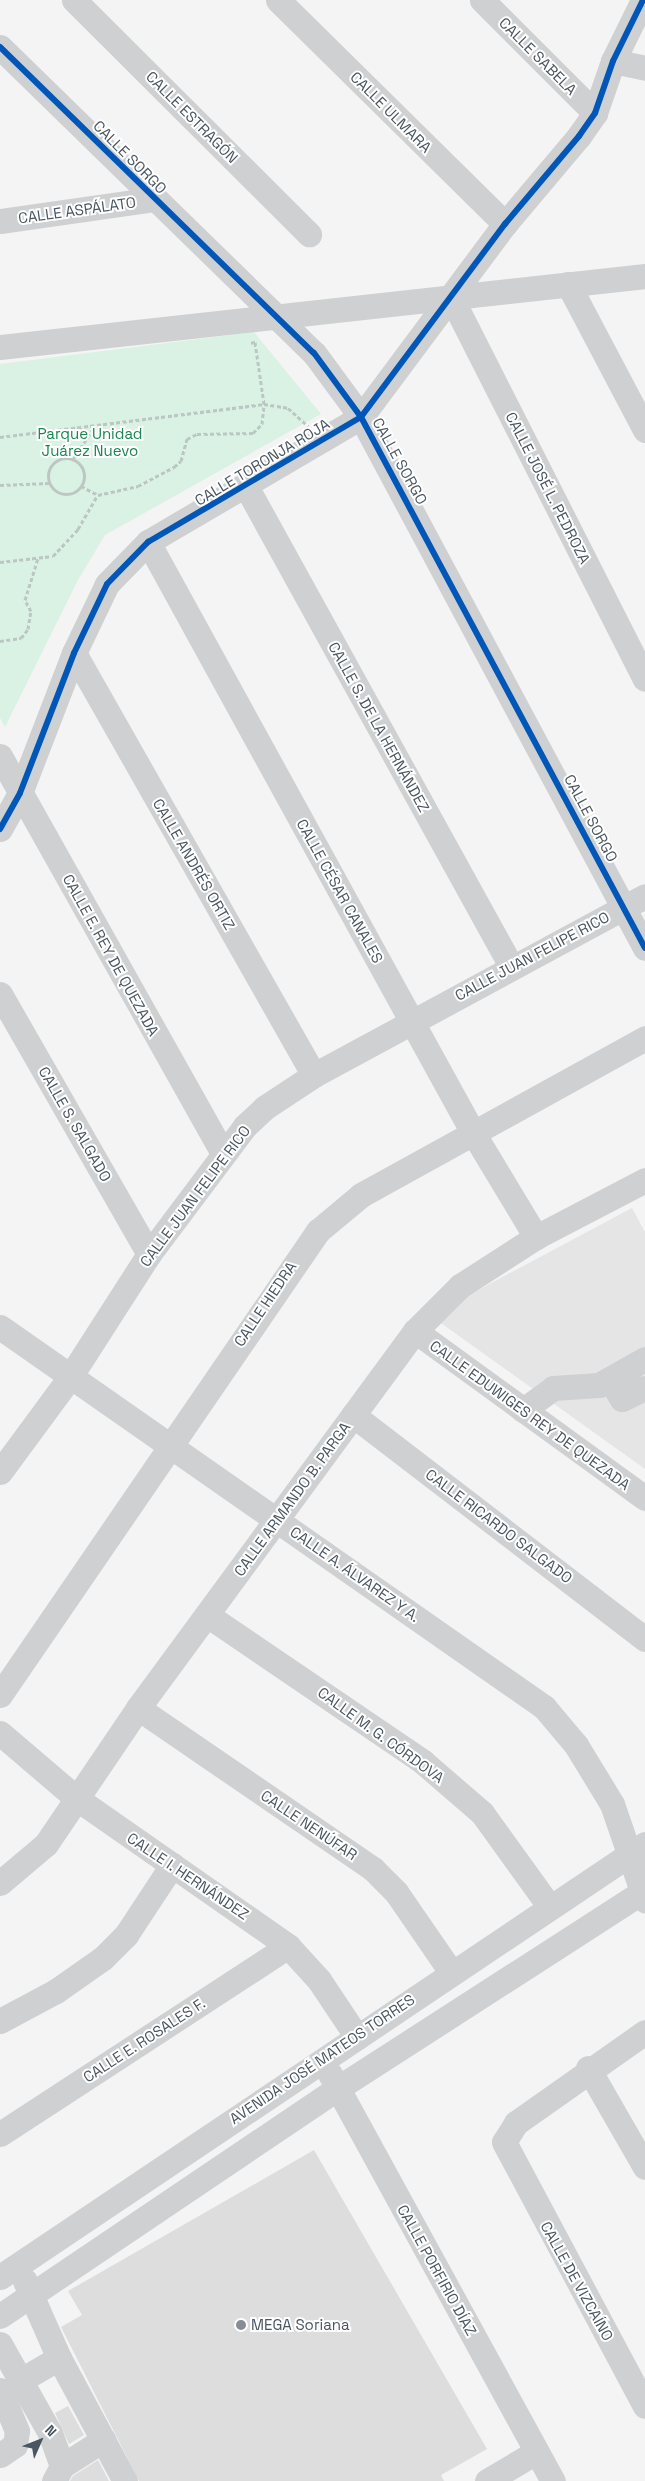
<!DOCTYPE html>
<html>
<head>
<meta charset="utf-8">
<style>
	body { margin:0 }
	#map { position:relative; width:645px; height:2481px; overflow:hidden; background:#f4f4f4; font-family:"Space Grotesk",sans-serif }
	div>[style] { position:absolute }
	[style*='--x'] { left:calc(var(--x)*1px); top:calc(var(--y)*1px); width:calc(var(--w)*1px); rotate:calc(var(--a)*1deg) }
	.education>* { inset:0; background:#e6e5e6 }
	.green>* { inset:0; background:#d9f2e3 }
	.building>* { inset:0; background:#ddddde }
	.path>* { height:3px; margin-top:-1.5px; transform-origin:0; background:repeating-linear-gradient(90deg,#bcc7c4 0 4px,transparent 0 6.5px) }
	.path>.ring { margin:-1.5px; padding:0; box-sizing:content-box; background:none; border:3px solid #bcc7c4; border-radius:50% }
	.minor>* { height:25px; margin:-12.5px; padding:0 12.5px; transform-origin:12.5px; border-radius:12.5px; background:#ced0d2 }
	.cycleway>* { height:6px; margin:-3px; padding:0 3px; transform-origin:3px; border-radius:3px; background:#0057b8 }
	.dots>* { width:14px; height:14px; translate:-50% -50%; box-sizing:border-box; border:2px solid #fff; border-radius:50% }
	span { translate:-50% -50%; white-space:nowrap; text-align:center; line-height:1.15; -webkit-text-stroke:4px #fff; paint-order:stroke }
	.street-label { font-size:15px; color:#4a5661 }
	.park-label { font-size:15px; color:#17864f }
	.poi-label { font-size:15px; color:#4a5661 }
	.left { translate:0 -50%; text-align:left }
	.north { position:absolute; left:15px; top:2416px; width:50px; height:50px; -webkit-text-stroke:4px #fff; paint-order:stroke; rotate:46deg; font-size:14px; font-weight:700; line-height:20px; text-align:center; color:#4a5661 }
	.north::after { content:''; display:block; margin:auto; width:18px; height:22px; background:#4a5661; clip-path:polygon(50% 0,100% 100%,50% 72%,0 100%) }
</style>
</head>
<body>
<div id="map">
	<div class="education">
		<div style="clip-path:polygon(632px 1208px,645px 1232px,645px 1469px,438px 1321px,450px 1305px)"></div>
	</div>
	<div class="green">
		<div style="clip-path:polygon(254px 332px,321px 414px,105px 535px,78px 580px,5px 727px,0 718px,0 364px)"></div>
	</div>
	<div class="building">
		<div style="clip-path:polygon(314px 2150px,487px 2449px,441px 2475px,444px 2481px,139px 2481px,61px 2327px,82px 2315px,68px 2291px)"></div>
		<div style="clip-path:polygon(68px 2406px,84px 2435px,69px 2444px,55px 2413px)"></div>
		<div style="clip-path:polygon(98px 2460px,109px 2481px,70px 2481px,73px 2476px)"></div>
	</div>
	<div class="path">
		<div style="--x:0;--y:437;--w:266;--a:-7.1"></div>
		<div style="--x:264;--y:404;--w:63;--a:-98.3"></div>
		<div style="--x:255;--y:342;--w:6;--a:171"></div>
		<div class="ring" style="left:48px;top:458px;width:33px;height:33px"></div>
		<div style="--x:73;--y:459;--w:37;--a:-56"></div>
		<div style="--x:0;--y:485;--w:50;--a:-2.3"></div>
		<div style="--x:81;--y:486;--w:19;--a:28"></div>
		<div style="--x:0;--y:562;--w:53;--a:-6.5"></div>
		<div style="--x:53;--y:556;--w:37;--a:-47"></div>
		<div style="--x:78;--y:529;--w:39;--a:-60"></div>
		<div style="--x:98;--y:495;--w:41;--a:-12.7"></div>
		<div style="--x:138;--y:486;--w:41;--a:-27.8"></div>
		<div style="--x:174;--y:467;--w:9;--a:-41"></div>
		<div style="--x:181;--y:461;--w:23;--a:-75"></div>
		<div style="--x:187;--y:439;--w:11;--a:-27"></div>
		<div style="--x:197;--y:434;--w:56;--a:-1"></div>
		<div style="--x:253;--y:433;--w:13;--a:-45"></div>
		<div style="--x:262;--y:424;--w:20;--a:-84"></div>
		<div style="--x:264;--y:404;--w:24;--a:9"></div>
		<div style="--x:288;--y:408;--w:27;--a:42"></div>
		<div style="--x:0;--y:641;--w:21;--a:-8"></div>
		<div style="--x:21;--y:638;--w:11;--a:-52"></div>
		<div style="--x:28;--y:629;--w:18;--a:-81"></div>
		<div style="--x:31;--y:611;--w:13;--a:-119"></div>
		<div style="--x:25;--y:600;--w:44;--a:-72.8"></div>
	</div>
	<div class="minor">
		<div style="--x:74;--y:0;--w:332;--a:44.9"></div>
		<div style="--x:278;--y:0;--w:319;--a:44.6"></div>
		<div style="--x:482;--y:0;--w:160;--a:45"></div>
		<div style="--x:0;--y:47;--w:438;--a:44.3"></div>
		<div style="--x:314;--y:353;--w:79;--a:53.7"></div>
		<div style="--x:361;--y:417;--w:602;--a:61.86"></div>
		<div style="--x:613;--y:61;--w:33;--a:12"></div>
		<div style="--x:0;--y:221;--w:157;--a:-8.1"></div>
		<div style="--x:568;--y:284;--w:165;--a:62.2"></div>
		<div style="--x:451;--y:297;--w:428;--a:63.1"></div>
		<div style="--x:0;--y:347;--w:649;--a:-6.28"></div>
		<div style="--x:247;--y:488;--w:546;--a:61.09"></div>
		<div style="--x:148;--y:542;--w:672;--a:61.19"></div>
		<div style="--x:472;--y:1131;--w:124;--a:58.9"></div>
		<div style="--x:74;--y:653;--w:485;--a:60.4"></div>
		<div style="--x:0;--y:756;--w:456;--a:60.7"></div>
		<div style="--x:0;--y:829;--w:41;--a:-60.9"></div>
		<div style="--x:20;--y:793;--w:150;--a:-68.9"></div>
		<div style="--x:74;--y:653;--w:76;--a:-64.4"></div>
		<div style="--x:107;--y:584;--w:59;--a:-45.7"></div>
		<div style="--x:148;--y:542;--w:247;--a:-30.4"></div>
		<div style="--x:361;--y:417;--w:241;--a:-53.3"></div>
		<div style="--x:505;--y:224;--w:115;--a:-49.9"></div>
		<div style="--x:579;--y:136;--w:28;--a:-55"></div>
		<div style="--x:595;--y:113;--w:55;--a:-70.9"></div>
		<div style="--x:613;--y:61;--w:68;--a:-63.8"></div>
		<div style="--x:0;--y:994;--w:300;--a:60.2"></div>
		<div style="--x:0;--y:1327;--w:664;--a:34.94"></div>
		<div style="--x:544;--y:1707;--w:50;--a:49.9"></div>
		<div style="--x:576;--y:1745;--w:69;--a:58.6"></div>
		<div style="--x:612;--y:1804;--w:102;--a:71"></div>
		<div style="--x:415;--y:1331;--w:284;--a:36"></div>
		<div style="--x:611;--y:1381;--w:21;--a:59"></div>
		<div style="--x:622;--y:1399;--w:25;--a:-26"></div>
		<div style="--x:523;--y:1410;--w:37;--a:-36"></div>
		<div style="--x:553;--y:1388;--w:46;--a:-3.7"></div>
		<div style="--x:599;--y:1385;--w:53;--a:-29.5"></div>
		<div style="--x:353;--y:1415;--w:368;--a:37.5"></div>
		<div style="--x:0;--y:1472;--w:118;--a:-53.6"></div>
		<div style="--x:70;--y:1377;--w:146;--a:-57.3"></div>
		<div style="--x:149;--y:1254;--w:160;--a:-53.1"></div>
		<div style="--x:245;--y:1126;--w:26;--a:-43"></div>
		<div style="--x:264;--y:1108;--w:60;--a:-33.4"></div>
		<div style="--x:314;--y:1075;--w:376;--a:-28.4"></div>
		<div style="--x:207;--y:1615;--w:261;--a:34.2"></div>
		<div style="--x:423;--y:1762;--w:78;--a:40.8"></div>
		<div style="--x:482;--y:1813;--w:115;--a:54.2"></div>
		<div style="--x:0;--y:1695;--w:563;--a:-55.58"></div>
		<div style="--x:318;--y:1231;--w:56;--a:-39.9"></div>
		<div style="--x:361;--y:1195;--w:325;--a:-28.9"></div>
		<div style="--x:138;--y:1708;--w:285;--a:34.4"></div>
		<div style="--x:373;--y:1869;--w:33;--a:45"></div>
		<div style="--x:396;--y:1892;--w:97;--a:55.5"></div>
		<div style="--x:0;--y:1733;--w:100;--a:40.5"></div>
		<div style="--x:76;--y:1798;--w:259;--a:34.9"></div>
		<div style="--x:288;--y:1946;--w:46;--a:47.6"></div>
		<div style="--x:319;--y:1980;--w:69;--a:56.3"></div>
		<div style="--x:0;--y:1883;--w:60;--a:-40.3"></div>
		<div style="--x:46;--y:1844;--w:164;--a:-55.9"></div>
		<div style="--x:138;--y:1708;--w:468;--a:-53.7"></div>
		<div style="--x:415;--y:1331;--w:64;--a:-45"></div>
		<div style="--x:460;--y:1286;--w:90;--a:-32.8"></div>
		<div style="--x:536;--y:1237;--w:123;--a:-27.6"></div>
		<div style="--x:0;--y:2021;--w:64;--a:-28.2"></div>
		<div style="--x:56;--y:1991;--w:57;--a:-35.1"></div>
		<div style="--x:103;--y:1958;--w:33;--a:-45"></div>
		<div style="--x:126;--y:1935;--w:84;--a:-56.7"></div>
		<div style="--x:645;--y:2032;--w:158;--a:144.8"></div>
		<div style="--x:516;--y:2123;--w:22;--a:122"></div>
		<div style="--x:504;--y:2142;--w:299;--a:61.9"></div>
		<div style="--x:588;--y:2068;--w:114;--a:60.1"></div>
		<div style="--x:330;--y:2074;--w:464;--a:61.3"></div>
		<div style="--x:0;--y:2134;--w:344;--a:-33.1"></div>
		<div style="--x:0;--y:2277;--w:777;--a:-33.87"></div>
		<div style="--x:25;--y:2281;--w:84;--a:66.2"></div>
		<div style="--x:59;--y:2358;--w:140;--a:61.8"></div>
		<div style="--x:0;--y:2316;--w:408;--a:-34"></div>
		<div style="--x:338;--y:2088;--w:365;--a:-32.8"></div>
		<div style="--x:0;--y:2344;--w:102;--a:60.7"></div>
		<div style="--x:50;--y:2433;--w:35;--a:70"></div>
		<div style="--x:62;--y:2466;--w:17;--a:118"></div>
		<div style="--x:21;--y:2380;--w:44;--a:-30.1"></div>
		<div style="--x:0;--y:2390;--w:44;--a:67.5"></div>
		<div style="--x:17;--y:2431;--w:14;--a:98"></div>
		<div style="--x:15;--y:2445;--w:18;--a:146"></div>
		<div style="--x:62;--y:2466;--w:49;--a:-32.4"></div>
		<div style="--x:487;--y:2481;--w:57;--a:-30.6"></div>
	</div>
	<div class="cycleway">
		<div style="--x:0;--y:47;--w:438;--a:44.3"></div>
		<div style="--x:314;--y:353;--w:79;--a:53.7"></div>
		<div style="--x:361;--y:417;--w:602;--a:61.86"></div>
		<div style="--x:0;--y:829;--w:41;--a:-60.9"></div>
		<div style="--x:20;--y:793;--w:150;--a:-68.9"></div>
		<div style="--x:74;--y:653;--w:76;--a:-64.4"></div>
		<div style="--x:107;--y:584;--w:59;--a:-45.7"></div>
		<div style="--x:148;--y:542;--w:247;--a:-30.4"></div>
		<div style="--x:361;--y:417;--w:241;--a:-53.3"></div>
		<div style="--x:505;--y:224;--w:115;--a:-49.9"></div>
		<div style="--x:579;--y:136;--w:28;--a:-55"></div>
		<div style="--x:595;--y:113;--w:55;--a:-70.9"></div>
		<div style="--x:613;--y:61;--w:68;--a:-63.8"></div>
	</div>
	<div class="dots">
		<div style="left:241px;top:2325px;background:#868d94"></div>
	</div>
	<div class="street-label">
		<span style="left:538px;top:56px;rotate:45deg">CALLE SABELA</span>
		<span style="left:391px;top:112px;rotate:45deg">CALLE ULMARA</span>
		<span style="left:192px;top:117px;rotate:45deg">CALLE ESTRAGÓN</span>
		<span style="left:130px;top:157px;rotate:45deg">CALLE SORGO</span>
		<span style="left:77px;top:210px;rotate:-8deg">CALLE ASPÁLATO</span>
		<span style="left:400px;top:461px;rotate:61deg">CALLE SORGO</span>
		<span style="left:262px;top:462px;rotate:-31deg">CALLE TORONJA ROJA</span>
		<span style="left:548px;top:488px;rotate:63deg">CALLE JOSÉ L. PEDROZA</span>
		<span style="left:379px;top:727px;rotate:61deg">CALLE S. DE LA HERNÁNDEZ</span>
		<span style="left:591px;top:818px;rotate:62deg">CALLE SORGO</span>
		<span style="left:194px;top:864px;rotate:60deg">CALLE ANDRÉS ORTIZ</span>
		<span style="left:340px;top:891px;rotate:61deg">CALLE CÉSAR CANALES</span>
		<span style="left:111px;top:955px;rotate:61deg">CALLE E. REY DE QUEZADA</span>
		<span style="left:532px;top:956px;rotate:-28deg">CALLE JUAN FELIPE RICO</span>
		<span style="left:75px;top:1124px;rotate:60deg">CALLE S. SALGADO</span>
		<span style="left:195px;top:1196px;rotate:-53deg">CALLE JUAN FELIPE RICO</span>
		<span style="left:265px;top:1304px;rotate:-56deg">CALLE HIEDRA</span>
		<span style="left:530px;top:1415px;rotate:36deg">CALLE EDUWIGES REY DE QUEZADA</span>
		<span style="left:292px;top:1499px;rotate:-54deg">CALLE ARMANDO B. PARGA</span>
		<span style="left:499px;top:1526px;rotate:37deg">CALLE RICARDO SALGADO</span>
		<span style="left:355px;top:1574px;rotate:35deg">CALLE A. ÁLVAREZ Y A.</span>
		<span style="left:381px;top:1735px;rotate:36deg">CALLE M. G. CÓRDOVA</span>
		<span style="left:309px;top:1825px;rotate:34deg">CALLE NENÚFAR</span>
		<span style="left:188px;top:1876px;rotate:34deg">CALLE I. HERNÁNDEZ</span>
		<span style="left:144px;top:2040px;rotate:-33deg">CALLE E. ROSALES F.</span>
		<span style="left:322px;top:2059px;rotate:-34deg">AVENIDA JOSÉ MATEOS TORRES</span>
		<span style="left:437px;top:2270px;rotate:61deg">CALLE PORFIRIO DÍAZ</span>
		<span style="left:577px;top:2281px;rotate:61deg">CALLE DE VIZCAÍNO</span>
	</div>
	<div class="park-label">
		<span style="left:90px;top:442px">Parque Unidad<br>Juárez Nuevo</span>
	</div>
	<div class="poi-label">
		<span class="left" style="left:251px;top:2325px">MEGA Soriana</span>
	</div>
	<div class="north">N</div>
</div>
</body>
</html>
